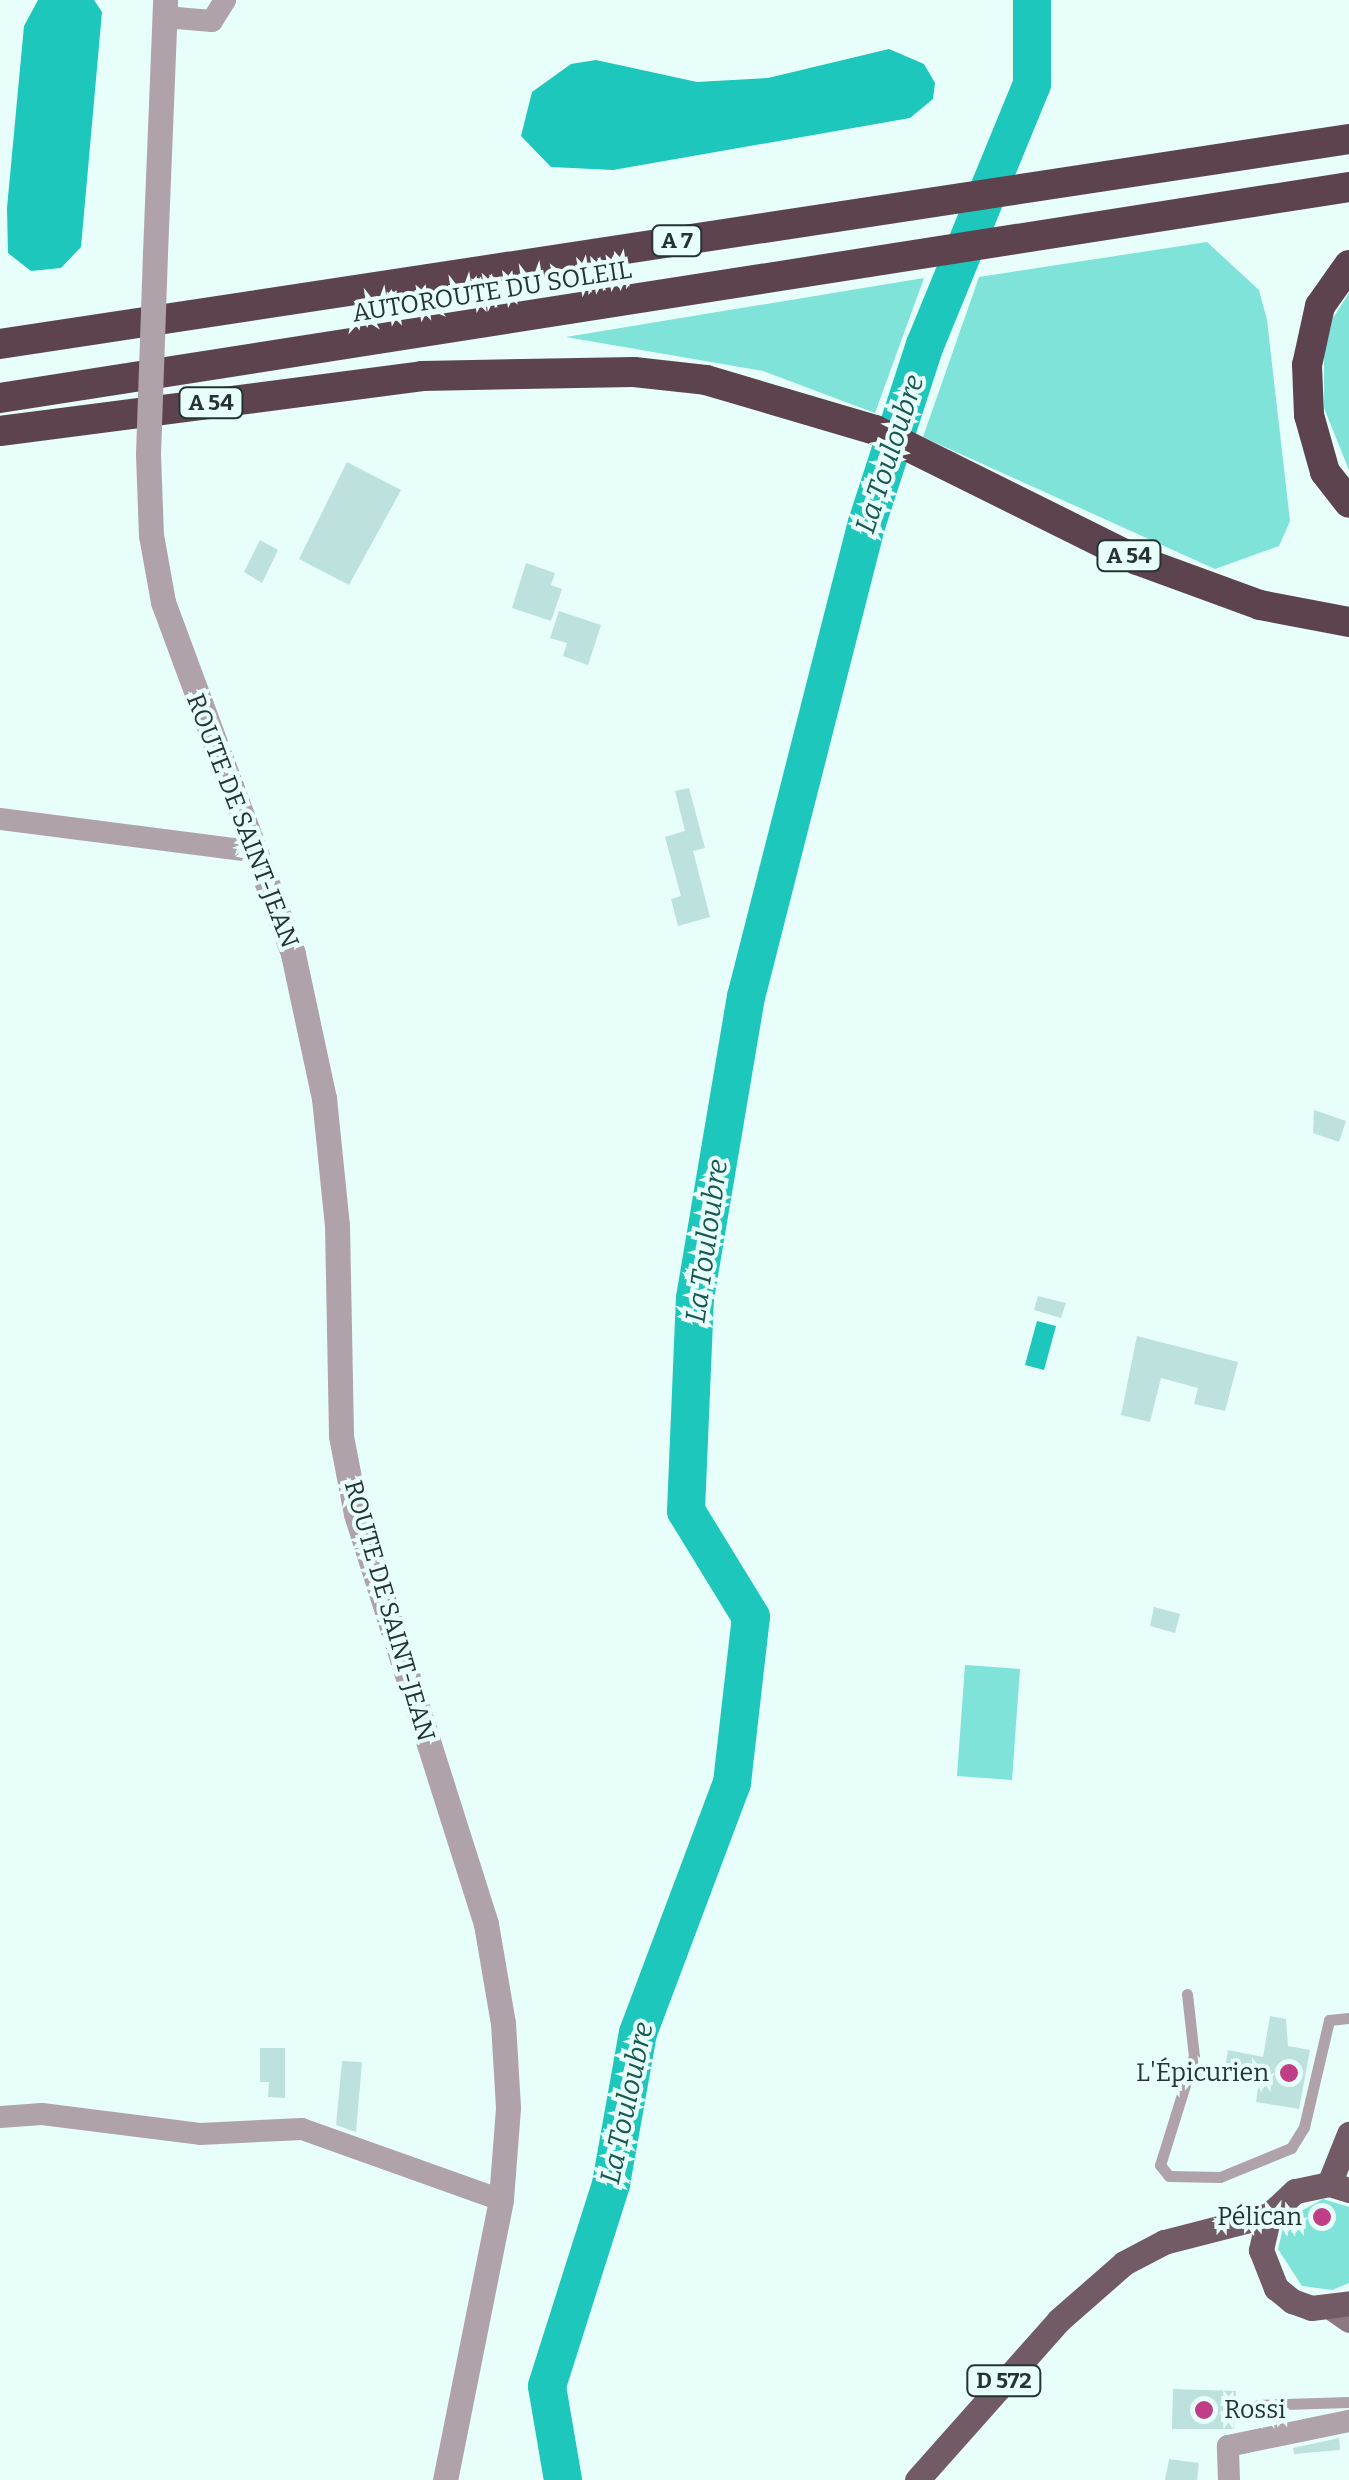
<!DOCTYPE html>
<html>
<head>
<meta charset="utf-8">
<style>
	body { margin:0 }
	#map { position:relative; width:1349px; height:2480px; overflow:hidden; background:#e7fefb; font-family:Bitter,serif }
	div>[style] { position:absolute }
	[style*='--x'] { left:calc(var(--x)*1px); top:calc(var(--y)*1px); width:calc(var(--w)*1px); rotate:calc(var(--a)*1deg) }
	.green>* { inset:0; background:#7fe3d9 }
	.water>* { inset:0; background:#1dc7bb }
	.river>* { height:38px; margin:-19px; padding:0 19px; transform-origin:19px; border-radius:19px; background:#1dc7bb }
	.building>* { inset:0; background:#bde2dd }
	.service>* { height:11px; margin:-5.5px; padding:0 5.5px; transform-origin:5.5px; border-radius:5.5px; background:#afa2a8 }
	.minor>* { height:22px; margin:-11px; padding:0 11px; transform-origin:11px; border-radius:11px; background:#afa2a8 }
	.tertiary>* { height:25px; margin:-12.5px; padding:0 12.5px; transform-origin:12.5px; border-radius:12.5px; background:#afa2a8 }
	.secondary>* { height:25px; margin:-12.5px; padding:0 12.5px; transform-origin:12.5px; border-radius:12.5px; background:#8c7881 }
	.primary>* { height:25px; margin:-12.5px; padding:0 12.5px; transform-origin:12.5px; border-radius:12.5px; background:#725b66 }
	.motorway>* { height:30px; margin:-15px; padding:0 15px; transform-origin:15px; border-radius:15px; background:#5c434e }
	.tertiary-bridge>* { height:25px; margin:-12.5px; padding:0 12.5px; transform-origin:12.5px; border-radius:12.5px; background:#afa2a8 }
	.dots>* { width:28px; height:28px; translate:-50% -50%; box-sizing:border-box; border:5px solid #e7fefb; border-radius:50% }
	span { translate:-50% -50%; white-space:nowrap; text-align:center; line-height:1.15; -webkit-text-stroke:8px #e7fefb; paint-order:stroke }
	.shield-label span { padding:2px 8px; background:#e7fefb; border:2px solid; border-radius:8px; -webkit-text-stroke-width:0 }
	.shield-label { font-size:22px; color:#253331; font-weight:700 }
	.street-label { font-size:25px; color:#253331 }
	.poi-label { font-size:25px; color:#253331 }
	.right { translate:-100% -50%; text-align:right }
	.left { translate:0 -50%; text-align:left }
	.water-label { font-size:28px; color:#195752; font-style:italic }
</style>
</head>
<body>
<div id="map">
	<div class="green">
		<div style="clip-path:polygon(1207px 242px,1259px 290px,1267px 320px,1290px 521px,1279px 546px,1215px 569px,923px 437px,979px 277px)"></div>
		<div style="clip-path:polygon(924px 278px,875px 413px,763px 371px,566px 337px)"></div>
		<div style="clip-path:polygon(1349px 293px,1349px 470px,1324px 408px,1324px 355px,1333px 318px)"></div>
		<div style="clip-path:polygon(965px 1665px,1020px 1669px,1012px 1780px,957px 1776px)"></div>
		<div style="clip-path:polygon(1323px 2199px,1349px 2207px,1349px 2283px,1332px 2290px,1302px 2286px,1278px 2249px,1285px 2220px)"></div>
	</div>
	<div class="water">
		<div style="clip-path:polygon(38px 0,94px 0,102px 12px,81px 247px,61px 268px,31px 271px,8px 253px,7px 208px,24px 26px)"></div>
		<div style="clip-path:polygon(889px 49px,924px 64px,935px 83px,933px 99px,910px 118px,613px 170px,551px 167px,521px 136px,532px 92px,571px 64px,596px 60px,697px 82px,768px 78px)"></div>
		<div style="clip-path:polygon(1037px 1321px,1056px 1326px,1044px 1370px,1025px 1365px)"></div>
	</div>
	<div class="river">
		<div style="--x:563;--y:2480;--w:95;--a:-99.7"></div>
		<div style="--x:547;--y:2386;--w:212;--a:-72.4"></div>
		<div style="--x:611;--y:2184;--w:153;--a:-79.9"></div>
		<div style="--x:638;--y:2033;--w:267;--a:-69.4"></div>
		<div style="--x:732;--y:1783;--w:167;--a:-83.5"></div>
		<div style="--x:751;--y:1617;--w:124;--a:-121.5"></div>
		<div style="--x:686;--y:1511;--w:213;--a:-87.6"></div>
		<div style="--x:695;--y:1298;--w:305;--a:-80.4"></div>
		<div style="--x:746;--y:997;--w:489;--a:-75.7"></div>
		<div style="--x:867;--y:523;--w:187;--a:-72"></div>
		<div style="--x:925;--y:345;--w:282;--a:-67.7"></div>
		<div style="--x:1032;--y:84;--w:84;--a:-90"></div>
	</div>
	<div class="building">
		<div style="clip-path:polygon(347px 462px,401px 490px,349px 585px,299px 559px)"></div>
		<div style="clip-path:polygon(260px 540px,278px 550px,262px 583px,244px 572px)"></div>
		<div style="clip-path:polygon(526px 563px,555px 573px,551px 585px,562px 589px,551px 621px,512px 608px)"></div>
		<div style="clip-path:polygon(559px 611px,601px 625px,588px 665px,563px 656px,567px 643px,550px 638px)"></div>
		<div style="clip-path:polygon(689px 788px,705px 848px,693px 851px,710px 917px,678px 926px,671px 899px,681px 896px,665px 837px,685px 831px,675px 791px)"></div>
		<div style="clip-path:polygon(1314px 1110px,1346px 1121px,1339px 1142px,1313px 1133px)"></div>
		<div style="clip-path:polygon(1038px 1296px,1066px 1303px,1061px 1318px,1034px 1310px)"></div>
		<div style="clip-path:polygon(1137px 1336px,1238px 1362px,1225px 1411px,1194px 1404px,1198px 1388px,1161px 1378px,1150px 1422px,1121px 1415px)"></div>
		<div style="clip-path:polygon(1154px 1607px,1180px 1614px,1175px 1633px,1150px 1626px)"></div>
		<div style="clip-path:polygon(1270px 2016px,1286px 2019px,1288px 2046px,1310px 2050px,1299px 2109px,1256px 2102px,1260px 2075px,1225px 2069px,1228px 2050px,1263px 2057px)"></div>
		<div style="clip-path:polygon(260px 2048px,285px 2048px,285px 2098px,268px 2097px,269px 2082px,260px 2082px)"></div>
		<div style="clip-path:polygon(342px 2061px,362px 2062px,356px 2132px,336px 2125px)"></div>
		<div style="clip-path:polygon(1173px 2389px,1236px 2391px,1234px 2429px,1172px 2429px)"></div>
		<div style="clip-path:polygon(1339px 2438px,1340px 2450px,1294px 2454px,1293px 2448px)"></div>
		<div style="clip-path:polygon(1169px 2459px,1199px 2463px,1197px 2480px,1165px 2480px)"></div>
	</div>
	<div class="service">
		<div style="--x:1187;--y:1994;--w:62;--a:83.6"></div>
		<div style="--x:1194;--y:2056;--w:114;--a:107.3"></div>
		<div style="--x:1160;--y:2165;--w:14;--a:51"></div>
		<div style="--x:1169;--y:2176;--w:51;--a:1.1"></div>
		<div style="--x:1220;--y:2177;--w:77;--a:-22.2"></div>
		<div style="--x:1291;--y:2148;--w:25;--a:-58"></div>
		<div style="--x:1304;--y:2127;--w:110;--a:-76.8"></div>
		<div style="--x:1329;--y:2020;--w:20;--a:-6"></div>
		<div style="--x:1258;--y:2405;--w:91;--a:-1.9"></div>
	</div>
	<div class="minor">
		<div style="--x:165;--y:17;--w:47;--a:4.9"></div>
		<div style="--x:212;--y:21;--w:25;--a:-58"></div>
		<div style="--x:0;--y:819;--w:259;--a:7.3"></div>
		<div style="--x:0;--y:2117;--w:42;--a:-4.1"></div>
		<div style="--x:42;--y:2114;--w:159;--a:7.2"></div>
		<div style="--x:200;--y:2134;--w:102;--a:-2.8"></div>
		<div style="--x:302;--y:2129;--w:211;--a:19.6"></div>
		<div style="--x:1229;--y:2480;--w:34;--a:-92"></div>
		<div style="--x:1228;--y:2446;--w:124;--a:-11.7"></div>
	</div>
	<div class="tertiary">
		<div style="--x:155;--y:253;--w:253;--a:-87.7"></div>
		<div style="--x:148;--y:454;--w:81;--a:87.9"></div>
		<div style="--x:151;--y:535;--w:68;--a:79.8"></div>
		<div style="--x:163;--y:602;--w:375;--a:69.7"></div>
		<div style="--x:293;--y:954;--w:147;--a:77.9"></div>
		<div style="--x:324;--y:1098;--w:128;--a:84.2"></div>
		<div style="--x:337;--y:1225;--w:211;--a:88.9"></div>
		<div style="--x:341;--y:1436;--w:79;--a:79.1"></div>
		<div style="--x:356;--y:1514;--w:430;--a:72.4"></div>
		<div style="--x:486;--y:1924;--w:100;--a:80.3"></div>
		<div style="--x:503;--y:2023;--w:85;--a:86.6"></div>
		<div style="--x:508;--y:2108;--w:92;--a:94.4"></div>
		<div style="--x:501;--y:2200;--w:286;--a:101.3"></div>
	</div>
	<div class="secondary">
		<div style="--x:1332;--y:2308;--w:21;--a:35"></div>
	</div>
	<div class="primary">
		<div style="--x:1329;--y:2184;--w:54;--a:-68.2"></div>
		<div style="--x:1349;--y:2190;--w:21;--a:-163"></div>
		<div style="--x:1329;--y:2184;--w:35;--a:168"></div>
		<div style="--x:1295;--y:2191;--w:35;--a:137"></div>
		<div style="--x:1269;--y:2215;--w:36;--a:103"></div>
		<div style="--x:1261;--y:2250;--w:41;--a:68.5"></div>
		<div style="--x:1276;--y:2288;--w:21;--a:39"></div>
		<div style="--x:1292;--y:2301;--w:20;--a:20"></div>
		<div style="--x:1311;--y:2308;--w:38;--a:-7"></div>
		<div style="--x:917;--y:2480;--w:214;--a:-48.4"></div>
		<div style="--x:1059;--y:2320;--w:86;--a:-41.2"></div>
		<div style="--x:1124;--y:2263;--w:45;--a:-27.7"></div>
		<div style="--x:1164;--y:2242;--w:108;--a:-14.4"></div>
	</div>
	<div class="motorway">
		<div style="--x:1349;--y:265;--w:50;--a:125.3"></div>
		<div style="--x:1320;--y:306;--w:60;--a:102.4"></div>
		<div style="--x:1307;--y:365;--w:50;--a:87.7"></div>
		<div style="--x:1309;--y:415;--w:59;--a:74.3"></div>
		<div style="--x:1325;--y:472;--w:39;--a:52"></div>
		<div style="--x:0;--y:344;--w:1364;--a:-8.64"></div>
		<div style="--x:0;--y:398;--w:1365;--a:-8.89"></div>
		<div style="--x:0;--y:431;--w:426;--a:-7.4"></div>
		<div style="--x:422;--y:376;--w:212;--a:-1.1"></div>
		<div style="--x:634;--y:372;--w:72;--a:6.3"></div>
		<div style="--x:706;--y:380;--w:176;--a:16.5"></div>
		<div style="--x:875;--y:430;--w:292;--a:26.4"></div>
		<div style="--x:1137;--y:560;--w:131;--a:20.1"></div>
		<div style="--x:1260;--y:605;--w:91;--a:10.8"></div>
	</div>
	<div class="tertiary-bridge">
		<div style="--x:148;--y:454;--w:201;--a:-88"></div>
	</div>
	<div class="dots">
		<div style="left:1289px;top:2073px;background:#bf3e86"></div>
		<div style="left:1322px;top:2217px;background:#bf3e86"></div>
		<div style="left:1204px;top:2410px;background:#bf3e86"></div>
	</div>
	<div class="shield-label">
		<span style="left:677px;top:241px">A 7</span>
		<span style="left:211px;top:403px">A 54</span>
		<span style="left:1129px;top:556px">A 54</span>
		<span style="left:1004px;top:2381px">D 572</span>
	</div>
	<div class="street-label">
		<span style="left:492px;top:292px;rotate:-9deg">AUTOROUTE DU SOLEIL</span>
		<span style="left:242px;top:821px;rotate:69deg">ROUTE DE SAINT-JEAN</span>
		<span style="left:389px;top:1611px;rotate:74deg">ROUTE DE SAINT-JEAN</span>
	</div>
	<div class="poi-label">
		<span class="right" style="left:1269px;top:2073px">L'Épicurien</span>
		<span class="right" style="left:1302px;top:2217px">Pélican</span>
		<span class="left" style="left:1224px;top:2410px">Rossi</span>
	</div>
	<div class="water-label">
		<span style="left:890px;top:454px;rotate:-72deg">La Touloubre</span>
		<span style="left:707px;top:1241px;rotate:-82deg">La Touloubre</span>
		<span style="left:627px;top:2103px;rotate:-78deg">La Touloubre</span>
	</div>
</div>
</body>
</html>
